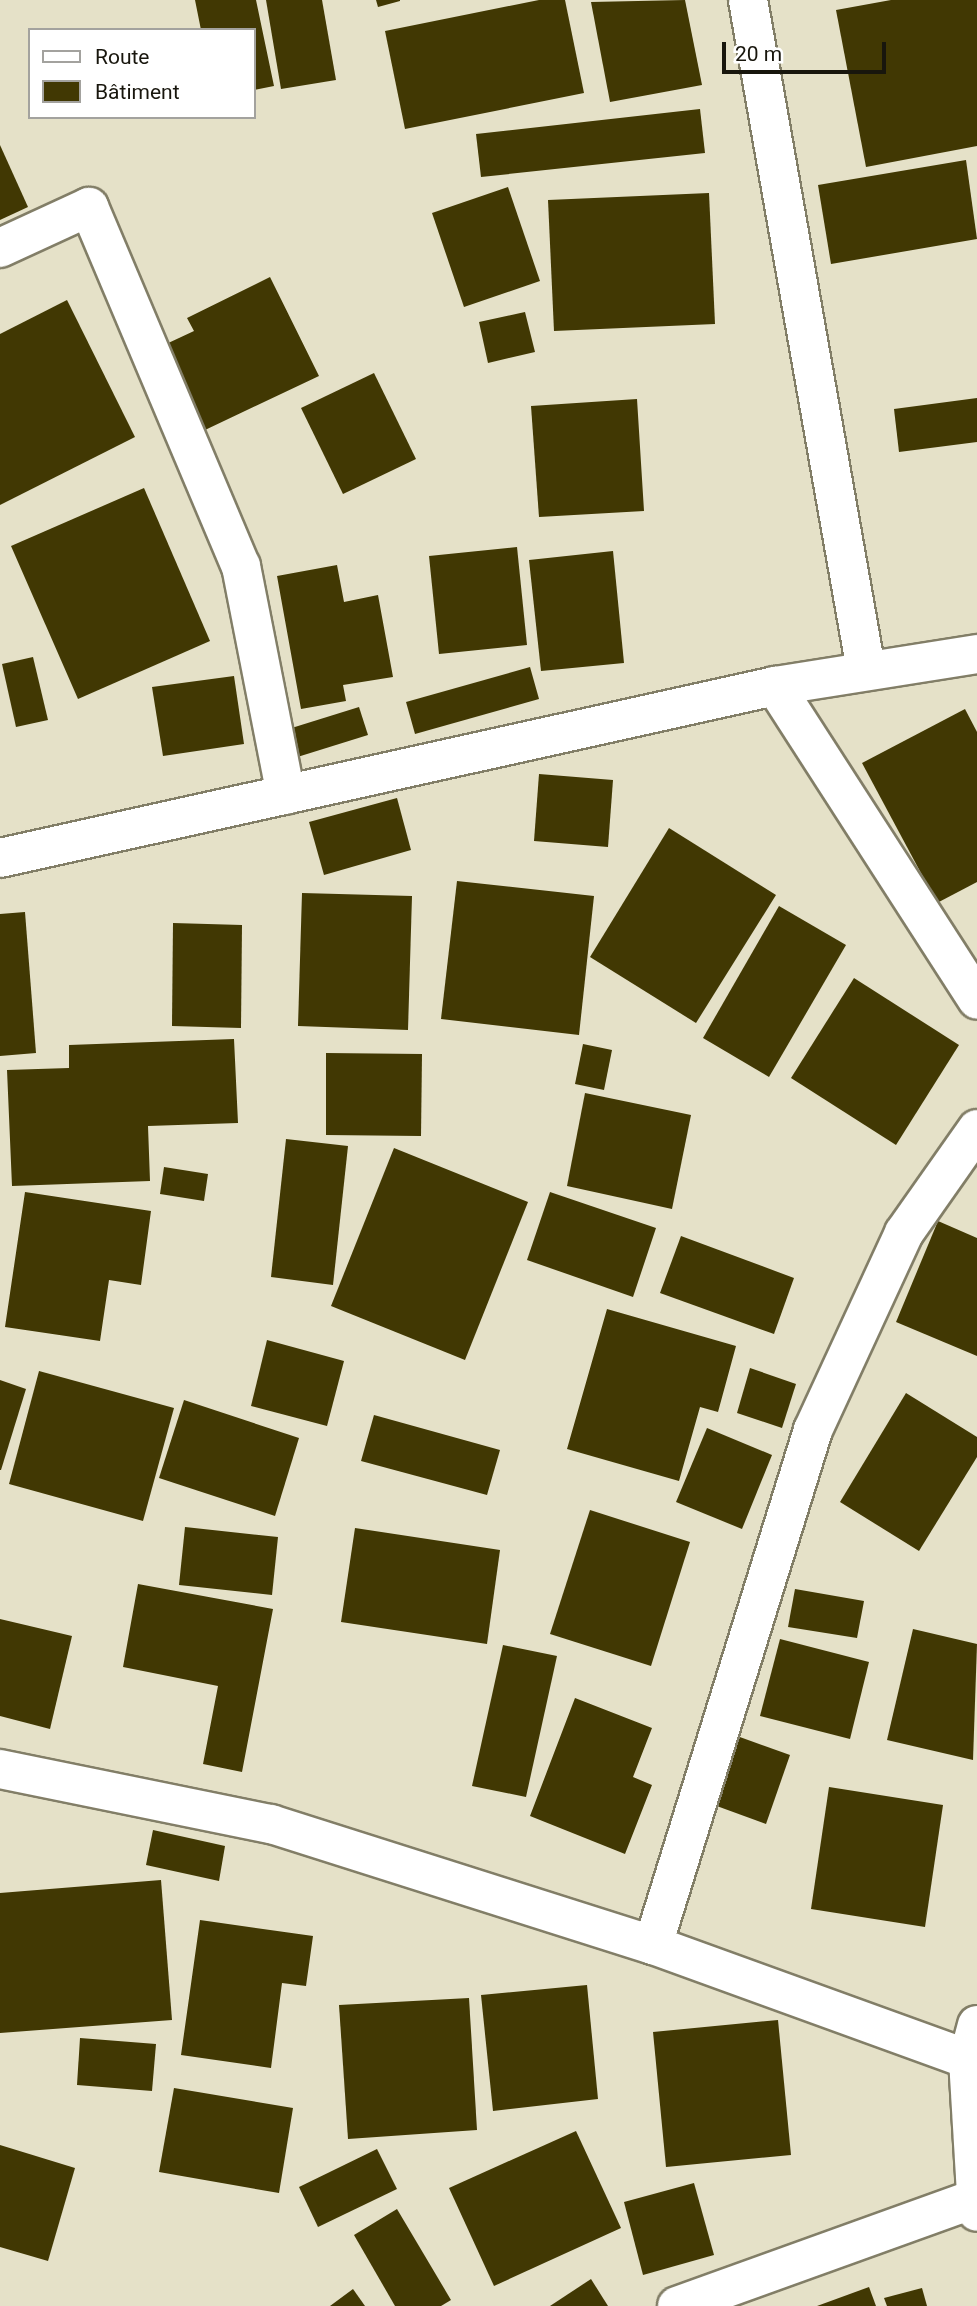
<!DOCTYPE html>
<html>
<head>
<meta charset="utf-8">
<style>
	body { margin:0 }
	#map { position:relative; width:977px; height:2306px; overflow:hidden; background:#e5e1c8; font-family:Roboto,sans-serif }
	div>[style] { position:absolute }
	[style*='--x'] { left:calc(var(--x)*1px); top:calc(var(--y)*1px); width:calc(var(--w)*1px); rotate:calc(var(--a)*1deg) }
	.building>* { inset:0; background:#413803 }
	.roads { filter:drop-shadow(2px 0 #827e67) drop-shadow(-2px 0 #827e67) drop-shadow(0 2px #827e67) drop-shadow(0 -2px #827e67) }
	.minor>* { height:38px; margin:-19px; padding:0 19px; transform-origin:19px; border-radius:19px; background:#fff }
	span { translate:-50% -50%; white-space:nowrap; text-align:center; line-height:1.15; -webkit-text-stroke:7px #fff; paint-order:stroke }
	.legend { position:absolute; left:28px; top:28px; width:228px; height:91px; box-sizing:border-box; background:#fff; border:2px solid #a3a29e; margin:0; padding:9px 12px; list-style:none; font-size:21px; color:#18160d }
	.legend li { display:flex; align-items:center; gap:14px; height:35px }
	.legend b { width:35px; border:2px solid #a3a29e }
	.scale { position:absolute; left:722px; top:42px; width:164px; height:32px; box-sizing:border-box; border:4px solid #18160d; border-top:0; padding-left:9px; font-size:21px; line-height:24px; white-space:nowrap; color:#18160d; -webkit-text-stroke:5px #fff; paint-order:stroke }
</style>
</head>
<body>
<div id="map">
	<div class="building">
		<div style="clip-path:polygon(195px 0,256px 0,274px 86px,254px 90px,254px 30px,201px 30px)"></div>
		<div style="clip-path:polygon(266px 0,322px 0,336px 80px,281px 89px)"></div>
		<div style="clip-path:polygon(376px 0,400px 0,400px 1px,378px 7px)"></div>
		<div style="clip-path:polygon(539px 0,565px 0,584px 93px,405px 129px,385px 31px)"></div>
		<div style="clip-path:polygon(685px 0,702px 85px,610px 102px,591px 2px)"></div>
		<div style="clip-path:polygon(891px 0,977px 0,977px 146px,866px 167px,836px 10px)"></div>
		<div style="clip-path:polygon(700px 109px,705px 153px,481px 177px,476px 134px)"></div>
		<div style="clip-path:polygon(0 145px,28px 207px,0 220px)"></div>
		<div style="clip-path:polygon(966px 160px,977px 239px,831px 264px,818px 185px)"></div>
		<div style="clip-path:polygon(508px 187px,540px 281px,464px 307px,432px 213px)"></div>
		<div style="clip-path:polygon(709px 193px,715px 324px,554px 331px,548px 200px)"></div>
		<div style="clip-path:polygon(270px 277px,319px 376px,205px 430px,164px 345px,194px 331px,187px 318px)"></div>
		<div style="clip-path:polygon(67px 300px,135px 437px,0 505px,0 334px)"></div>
		<div style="clip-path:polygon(525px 312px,535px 352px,488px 363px,479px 322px)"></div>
		<div style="clip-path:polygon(374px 373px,416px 459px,343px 494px,301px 408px)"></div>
		<div style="clip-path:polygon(977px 398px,977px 442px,899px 452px,894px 409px)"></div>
		<div style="clip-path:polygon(637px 399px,644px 511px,539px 517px,531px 406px)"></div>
		<div style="clip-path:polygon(144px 488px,210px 641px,78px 699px,11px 546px)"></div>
		<div style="clip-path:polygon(517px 547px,527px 645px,439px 654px,429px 556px)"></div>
		<div style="clip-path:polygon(613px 551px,624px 663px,541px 671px,529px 560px)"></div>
		<div style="clip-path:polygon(337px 565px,344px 602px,378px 595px,393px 677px,343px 685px,346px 701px,301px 709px,277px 576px)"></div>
		<div style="clip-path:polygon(33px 657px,48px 720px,16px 727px,2px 664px)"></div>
		<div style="clip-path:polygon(530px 667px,539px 699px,415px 734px,406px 702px)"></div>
		<div style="clip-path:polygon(234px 676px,244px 744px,163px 756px,152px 687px)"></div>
		<div style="clip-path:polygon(359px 707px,368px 735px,291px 759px,282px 731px)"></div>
		<div style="clip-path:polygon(965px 709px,977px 732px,977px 882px,937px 903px,862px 763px)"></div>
		<div style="clip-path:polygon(539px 774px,613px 780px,608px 847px,534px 841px)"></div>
		<div style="clip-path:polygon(397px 798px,411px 850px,324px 875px,309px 822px)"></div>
		<div style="clip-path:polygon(669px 828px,776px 895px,696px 1023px,590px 957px)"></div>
		<div style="clip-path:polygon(457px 881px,594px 896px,579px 1035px,441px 1019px)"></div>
		<div style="clip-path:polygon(302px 893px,412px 896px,408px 1030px,298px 1026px)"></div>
		<div style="clip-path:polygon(779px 906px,846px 945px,769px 1077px,703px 1038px)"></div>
		<div style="clip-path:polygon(25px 912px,36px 1053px,0 1056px,0 914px)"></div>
		<div style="clip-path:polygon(173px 923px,242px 925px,241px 1028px,172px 1026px)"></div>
		<div style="clip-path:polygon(854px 978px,959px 1045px,896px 1145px,791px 1078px)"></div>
		<div style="clip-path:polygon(234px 1039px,238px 1123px,148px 1126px,150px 1181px,12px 1186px,7px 1070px,69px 1068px,69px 1045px)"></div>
		<div style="clip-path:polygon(583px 1044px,612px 1050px,604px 1090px,575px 1084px)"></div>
		<div style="clip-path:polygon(326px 1053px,422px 1054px,421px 1136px,326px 1135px)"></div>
		<div style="clip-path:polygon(585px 1093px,691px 1115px,672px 1209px,567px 1186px)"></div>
		<div style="clip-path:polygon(286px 1139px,348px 1146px,333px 1285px,271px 1277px)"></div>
		<div style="clip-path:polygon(394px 1148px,528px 1202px,465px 1360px,331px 1306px)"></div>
		<div style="clip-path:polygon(164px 1167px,208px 1174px,204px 1201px,160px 1194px)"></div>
		<div style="clip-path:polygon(25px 1192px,151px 1211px,141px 1285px,109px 1280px,100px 1341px,5px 1327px)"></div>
		<div style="clip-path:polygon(550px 1192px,656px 1228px,633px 1297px,527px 1260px)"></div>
		<div style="clip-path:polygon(938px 1221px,977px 1238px,977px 1356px,896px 1322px)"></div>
		<div style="clip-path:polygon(681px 1236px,794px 1278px,774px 1334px,660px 1293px)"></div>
		<div style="clip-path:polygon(607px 1309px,736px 1346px,718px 1412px,700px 1407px,679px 1481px,567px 1449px)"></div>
		<div style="clip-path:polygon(267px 1340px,344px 1361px,327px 1426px,251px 1406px)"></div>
		<div style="clip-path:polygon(750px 1368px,796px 1384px,782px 1428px,737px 1413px)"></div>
		<div style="clip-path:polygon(39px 1371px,174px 1408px,143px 1521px,9px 1484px)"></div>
		<div style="clip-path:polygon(0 1380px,26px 1389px,1px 1470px,0 1470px)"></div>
		<div style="clip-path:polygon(906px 1393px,977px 1437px,977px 1457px,919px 1551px,840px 1502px)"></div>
		<div style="clip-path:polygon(184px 1400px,299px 1438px,275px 1516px,159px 1478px)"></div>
		<div style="clip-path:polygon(374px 1415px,500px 1450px,487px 1495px,361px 1461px)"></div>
		<div style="clip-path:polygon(707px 1428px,772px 1455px,742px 1529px,676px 1502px)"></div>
		<div style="clip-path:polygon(590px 1510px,690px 1542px,651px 1666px,550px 1634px)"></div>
		<div style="clip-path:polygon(185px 1527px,278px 1537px,272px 1595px,179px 1585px)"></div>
		<div style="clip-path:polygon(355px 1528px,500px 1550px,487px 1644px,341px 1622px)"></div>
		<div style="clip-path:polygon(138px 1584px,273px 1609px,242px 1772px,203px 1764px,218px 1686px,123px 1667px)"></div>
		<div style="clip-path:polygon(795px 1589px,864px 1601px,857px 1638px,788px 1627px)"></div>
		<div style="clip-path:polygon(0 1619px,72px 1636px,50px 1729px,0 1716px)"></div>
		<div style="clip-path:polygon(913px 1629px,977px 1644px,973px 1760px,887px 1740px)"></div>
		<div style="clip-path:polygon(780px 1639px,869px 1662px,850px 1739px,760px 1716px)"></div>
		<div style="clip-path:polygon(503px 1645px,557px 1656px,526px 1797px,472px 1786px)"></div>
		<div style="clip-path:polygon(575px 1698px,652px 1728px,633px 1777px,652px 1785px,625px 1854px,530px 1816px)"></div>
		<div style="clip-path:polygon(737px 1736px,790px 1755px,766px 1824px,714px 1805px)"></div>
		<div style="clip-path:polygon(829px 1787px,943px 1805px,925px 1927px,811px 1909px)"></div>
		<div style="clip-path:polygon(153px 1830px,225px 1846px,219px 1881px,146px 1865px)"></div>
		<div style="clip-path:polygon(161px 1880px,172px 2020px,0 2033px,0 1893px)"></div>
		<div style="clip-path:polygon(200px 1920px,313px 1936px,306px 1986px,282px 1983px,271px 2068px,181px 2055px)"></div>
		<div style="clip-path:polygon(587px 1985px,598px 2099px,493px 2111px,481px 1995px)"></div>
		<div style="clip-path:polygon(469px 1998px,477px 2130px,348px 2139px,339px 2005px)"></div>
		<div style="clip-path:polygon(778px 2020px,791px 2155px,666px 2167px,653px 2032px)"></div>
		<div style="clip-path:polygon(80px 2038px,156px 2044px,152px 2091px,77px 2085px)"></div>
		<div style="clip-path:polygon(174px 2088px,293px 2108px,279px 2193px,159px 2172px)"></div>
		<div style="clip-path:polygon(576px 2131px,621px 2228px,494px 2286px,449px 2188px)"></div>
		<div style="clip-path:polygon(0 2145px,75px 2168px,48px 2261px,0 2247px)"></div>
		<div style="clip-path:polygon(377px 2149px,397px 2189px,318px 2227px,299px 2187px)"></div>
		<div style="clip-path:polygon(694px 2183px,714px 2255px,643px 2275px,624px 2202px)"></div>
		<div style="clip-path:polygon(397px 2209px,451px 2300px,441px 2306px,395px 2306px,354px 2235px)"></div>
		<div style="clip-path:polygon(591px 2279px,608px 2306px,550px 2306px)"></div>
		<div style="clip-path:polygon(869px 2287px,876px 2306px,817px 2306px)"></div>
		<div style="clip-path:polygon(922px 2288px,927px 2306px,887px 2306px,884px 2298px)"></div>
		<div style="clip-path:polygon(353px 2289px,365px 2306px,330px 2306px)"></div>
	</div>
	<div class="roads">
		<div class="minor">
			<div style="--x:748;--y:0;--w:680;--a:80.01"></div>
			<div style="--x:0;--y:248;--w:98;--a:-24.7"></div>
			<div style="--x:89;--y:207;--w:390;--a:67.1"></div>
			<div style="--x:241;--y:566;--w:233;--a:78.9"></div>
			<div style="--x:775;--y:686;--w:373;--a:57.2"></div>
			<div style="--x:0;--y:858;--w:794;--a:-12.51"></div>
			<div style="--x:775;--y:686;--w:205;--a:-9"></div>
			<div style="--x:0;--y:1769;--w:277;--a:11.5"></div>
			<div style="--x:271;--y:1824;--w:401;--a:17.6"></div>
			<div style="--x:653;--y:1945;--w:335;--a:19.9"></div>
			<div style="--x:653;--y:1945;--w:539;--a:-72.74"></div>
			<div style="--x:813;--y:1430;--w:217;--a:-65.2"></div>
			<div style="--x:904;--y:1233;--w:127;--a:-54.9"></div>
			<div style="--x:977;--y:2025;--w:35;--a:105"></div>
			<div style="--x:968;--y:2059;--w:153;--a:86.6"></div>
			<div style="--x:677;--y:2306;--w:317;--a:-19.8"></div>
		</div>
	</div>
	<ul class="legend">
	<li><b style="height:9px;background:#fff"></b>Route</li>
	<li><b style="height:19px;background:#413803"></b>Bâtiment</li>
	</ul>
	<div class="scale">20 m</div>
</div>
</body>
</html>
